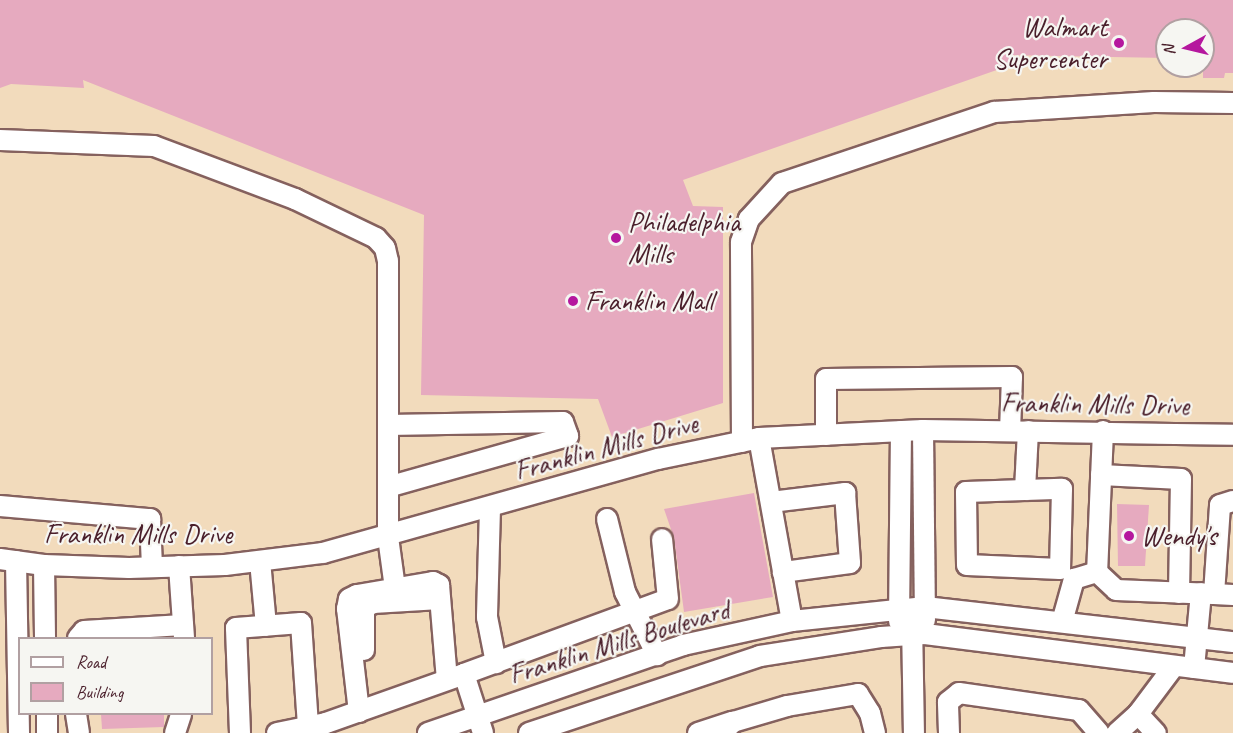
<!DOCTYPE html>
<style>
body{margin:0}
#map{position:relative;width:1233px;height:733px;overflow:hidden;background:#f2dbbc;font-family:Caveat,sans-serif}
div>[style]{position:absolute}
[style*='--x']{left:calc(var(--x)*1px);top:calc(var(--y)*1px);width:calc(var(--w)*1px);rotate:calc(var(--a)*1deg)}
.building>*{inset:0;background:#e6aabf}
.roads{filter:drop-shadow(2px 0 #85615e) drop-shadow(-2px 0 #85615e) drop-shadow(0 2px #85615e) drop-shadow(0 -2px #85615e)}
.minor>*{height:20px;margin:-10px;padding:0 10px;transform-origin:10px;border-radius:10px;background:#fff}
.dots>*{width:16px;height:16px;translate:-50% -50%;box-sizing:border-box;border:3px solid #f6f6f2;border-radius:50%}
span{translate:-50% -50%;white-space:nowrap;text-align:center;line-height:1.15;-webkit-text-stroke:4.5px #f6f6f2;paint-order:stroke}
.poi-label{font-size:28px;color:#4a1f2b}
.right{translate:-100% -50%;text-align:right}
.left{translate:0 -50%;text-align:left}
.street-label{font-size:28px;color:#4a1f2b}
.legend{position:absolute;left:18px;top:637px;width:195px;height:78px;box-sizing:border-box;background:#f6f6f2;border:2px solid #b1a0a2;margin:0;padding:8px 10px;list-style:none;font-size:18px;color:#4a1f2b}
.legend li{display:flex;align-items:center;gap:12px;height:30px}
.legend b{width:30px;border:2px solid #b1a0a2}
.north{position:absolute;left:1155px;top:18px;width:60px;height:60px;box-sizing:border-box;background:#f6f6f2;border:2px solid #b1a0a2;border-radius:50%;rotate:262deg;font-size:16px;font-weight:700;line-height:24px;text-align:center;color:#4a1f2b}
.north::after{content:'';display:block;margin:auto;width:21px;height:27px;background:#b5179e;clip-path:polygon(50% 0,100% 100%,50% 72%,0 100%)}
</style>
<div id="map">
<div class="building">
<div style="clip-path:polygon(0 0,1233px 0,1233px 73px,1225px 73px,1224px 78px,1203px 78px,1203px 30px,1167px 30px,1167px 58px,1009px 55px,1011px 65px,683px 180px,693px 206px,723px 207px,723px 403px,612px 437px,598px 399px,421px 395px,424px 215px,83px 80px,84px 88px,11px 84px,0 88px)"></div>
<div style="clip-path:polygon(754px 493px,773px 597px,684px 612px,674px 538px,664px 509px)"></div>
<div style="clip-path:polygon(1117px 504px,1149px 505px,1145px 566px,1118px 566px)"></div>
<div style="clip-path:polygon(101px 714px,164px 714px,164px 727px,102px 729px)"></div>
</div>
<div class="roads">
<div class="minor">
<div style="--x:0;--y:140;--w:154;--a:2.2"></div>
<div style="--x:154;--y:146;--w:151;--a:20.6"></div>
<div style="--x:295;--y:199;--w:90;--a:25.7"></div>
<div style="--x:376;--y:238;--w:13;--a:48"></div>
<div style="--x:385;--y:248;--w:13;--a:77"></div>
<div style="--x:388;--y:261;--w:276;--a:90"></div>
<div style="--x:388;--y:537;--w:51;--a:82.2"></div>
<div style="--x:388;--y:425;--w:175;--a:-1"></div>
<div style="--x:563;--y:422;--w:15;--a:70"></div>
<div style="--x:568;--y:436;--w:187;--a:164.2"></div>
<div style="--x:923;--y:430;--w:190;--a:89.4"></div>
<div style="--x:1103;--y:431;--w:141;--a:92.4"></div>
<div style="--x:1097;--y:572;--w:26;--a:43"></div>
<div style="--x:1116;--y:590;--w:98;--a:2.3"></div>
<div style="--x:1214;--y:594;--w:89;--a:-86.1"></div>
<div style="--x:1220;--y:505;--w:14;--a:-17"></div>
<div style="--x:826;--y:435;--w:56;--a:-90"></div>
<div style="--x:826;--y:379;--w:186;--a:-0.6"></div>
<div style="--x:1012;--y:377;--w:54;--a:92.1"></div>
<div style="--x:759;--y:438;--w:186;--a:79.8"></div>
<div style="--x:742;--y:442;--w:200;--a:-90.3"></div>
<div style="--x:741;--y:242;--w:24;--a:-71"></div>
<div style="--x:749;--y:219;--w:49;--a:-47.5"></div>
<div style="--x:782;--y:183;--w:224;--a:-18.5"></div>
<div style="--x:994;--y:112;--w:160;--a:-3.6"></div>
<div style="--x:1154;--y:102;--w:79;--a:0.7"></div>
<div style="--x:1101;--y:475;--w:80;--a:2.9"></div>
<div style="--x:1181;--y:479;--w:114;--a:91"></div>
<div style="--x:1025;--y:490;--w:37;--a:-2"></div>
<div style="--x:1062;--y:489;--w:80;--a:91.4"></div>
<div style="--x:1060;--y:569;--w:93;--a:-177.5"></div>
<div style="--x:967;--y:565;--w:73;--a:-90.8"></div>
<div style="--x:966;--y:492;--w:59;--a:-1.9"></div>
<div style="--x:1025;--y:490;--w:59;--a:-87.1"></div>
<div style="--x:771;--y:502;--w:75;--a:-6.9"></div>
<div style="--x:845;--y:493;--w:70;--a:85.9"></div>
<div style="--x:850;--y:563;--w:68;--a:172.3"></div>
<div style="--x:0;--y:506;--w:151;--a:5"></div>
<div style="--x:150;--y:519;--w:48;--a:87.6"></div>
<div style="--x:490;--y:508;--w:109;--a:91.6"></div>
<div style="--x:487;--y:617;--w:47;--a:78.9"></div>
<div style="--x:607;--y:519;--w:75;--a:76.1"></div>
<div style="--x:625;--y:592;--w:71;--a:63.1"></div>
<div style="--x:0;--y:559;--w:44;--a:7.8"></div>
<div style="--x:44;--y:565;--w:85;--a:2"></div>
<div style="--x:129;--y:568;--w:96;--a:-1.8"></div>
<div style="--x:225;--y:565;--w:99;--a:-7"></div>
<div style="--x:323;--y:553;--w:348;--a:-15.7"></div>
<div style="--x:658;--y:459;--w:103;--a:-11.7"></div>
<div style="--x:759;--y:438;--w:164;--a:-2.8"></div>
<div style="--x:923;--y:430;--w:310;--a:0.9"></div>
<div style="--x:16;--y:561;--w:172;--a:89"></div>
<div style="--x:260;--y:561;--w:65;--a:84.7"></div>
<div style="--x:44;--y:565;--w:73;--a:89.2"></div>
<div style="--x:179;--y:566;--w:72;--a:86"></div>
<div style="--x:1214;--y:594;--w:19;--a:3"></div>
<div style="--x:899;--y:621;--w:190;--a:-89.4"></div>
<div style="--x:912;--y:622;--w:111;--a:89"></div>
<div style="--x:1062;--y:622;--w:45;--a:-74.4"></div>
<div style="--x:1074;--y:579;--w:24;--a:-17"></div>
<div style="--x:78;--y:638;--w:9;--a:-49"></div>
<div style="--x:84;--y:631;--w:99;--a:-3.5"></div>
<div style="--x:364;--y:650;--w:42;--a:-90"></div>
<div style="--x:364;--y:608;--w:10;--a:-29"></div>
<div style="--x:373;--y:603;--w:67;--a:-3.4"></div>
<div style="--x:1194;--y:668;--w:75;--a:-84.7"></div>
<div style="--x:464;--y:674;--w:217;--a:-20.2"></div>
<div style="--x:668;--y:599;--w:60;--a:-95.7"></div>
<div style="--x:359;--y:712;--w:104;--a:-96.6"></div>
<div style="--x:347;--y:609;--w:10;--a:-79"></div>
<div style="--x:349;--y:599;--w:9;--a:-27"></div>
<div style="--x:357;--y:595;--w:77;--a:-9.7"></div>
<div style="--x:433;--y:582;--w:7;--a:27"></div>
<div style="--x:439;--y:585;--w:95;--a:85.2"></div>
<div style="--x:47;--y:714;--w:19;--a:90"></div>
<div style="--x:76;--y:714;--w:19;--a:81"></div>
<div style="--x:1138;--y:714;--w:60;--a:-53.1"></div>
<div style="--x:175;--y:733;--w:20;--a:-72"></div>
<div style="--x:240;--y:733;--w:105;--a:-92.2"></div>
<div style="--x:236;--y:628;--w:65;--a:-4.4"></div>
<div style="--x:301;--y:623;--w:104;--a:86.1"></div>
<div style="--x:277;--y:733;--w:50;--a:-11.5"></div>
<div style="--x:326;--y:723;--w:146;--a:-19.5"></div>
<div style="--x:464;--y:674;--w:62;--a:72.1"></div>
<div style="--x:428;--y:733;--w:270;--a:-19"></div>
<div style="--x:683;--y:645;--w:112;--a:-12.4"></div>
<div style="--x:792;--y:621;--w:134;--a:-6"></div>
<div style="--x:925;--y:607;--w:310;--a:6.5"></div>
<div style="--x:529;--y:733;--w:243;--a:-18.4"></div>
<div style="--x:760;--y:656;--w:122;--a:-8.9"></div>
<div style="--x:881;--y:637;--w:44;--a:-3.9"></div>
<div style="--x:925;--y:634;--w:310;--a:7.2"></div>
<div style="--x:698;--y:733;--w:36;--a:-18"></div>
<div style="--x:722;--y:733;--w:16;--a:-45"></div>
<div style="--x:733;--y:722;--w:56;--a:-16.5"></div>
<div style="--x:787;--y:706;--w:72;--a:-9.6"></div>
<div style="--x:858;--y:694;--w:22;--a:58"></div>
<div style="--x:870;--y:713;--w:21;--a:76"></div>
<div style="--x:949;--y:733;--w:31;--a:-92"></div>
<div style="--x:948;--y:702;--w:14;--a:-39"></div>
<div style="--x:959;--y:693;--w:121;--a:8.1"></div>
<div style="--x:1079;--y:710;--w:30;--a:49"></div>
<div style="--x:1117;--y:733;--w:28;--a:-42"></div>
<div style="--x:1138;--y:714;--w:26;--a:47"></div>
</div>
</div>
<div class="dots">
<div style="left:1119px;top:43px;background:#b5179e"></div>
<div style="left:616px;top:238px;background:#b5179e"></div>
<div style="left:573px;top:301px;background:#b5179e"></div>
<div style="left:1129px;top:536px;background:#b5179e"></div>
</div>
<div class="poi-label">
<span class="right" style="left:1107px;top:43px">Walmart<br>Supercenter</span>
<span class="left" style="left:628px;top:238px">Philadelphia<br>Mills</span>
<span class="left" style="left:585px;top:301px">Franklin Mall</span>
<span class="left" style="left:1141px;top:536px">Wendy's</span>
</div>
<div class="street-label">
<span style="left:1095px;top:404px;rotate:1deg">Franklin Mills Drive</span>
<span style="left:606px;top:447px;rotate:-15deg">Franklin Mills Drive</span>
<span style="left:138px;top:534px">Franklin Mills Drive</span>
<span style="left:619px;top:642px;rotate:-17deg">Franklin Mills Boulevard</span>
</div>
<ul class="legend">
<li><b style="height:8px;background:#fff"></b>Road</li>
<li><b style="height:16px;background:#e6aabf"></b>Building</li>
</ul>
<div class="north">N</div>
</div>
